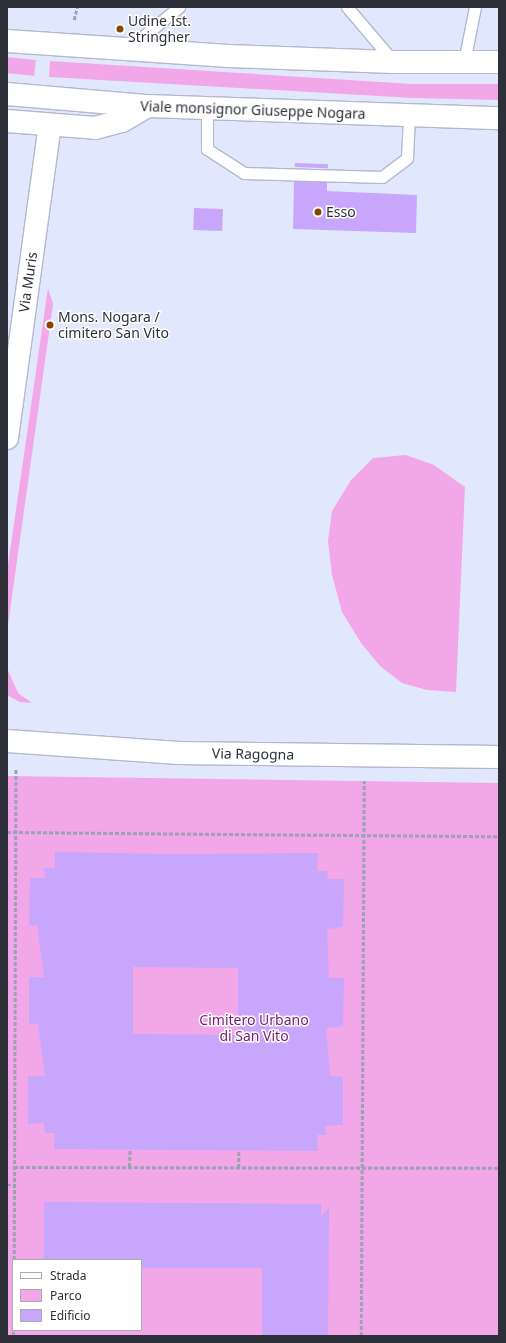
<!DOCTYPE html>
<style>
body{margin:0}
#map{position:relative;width:506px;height:1343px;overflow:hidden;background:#e1e8fd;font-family:"Noto Sans",sans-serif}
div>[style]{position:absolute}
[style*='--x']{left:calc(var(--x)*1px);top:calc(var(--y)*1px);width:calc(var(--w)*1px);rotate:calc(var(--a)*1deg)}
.green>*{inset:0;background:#f2a7e8;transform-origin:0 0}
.building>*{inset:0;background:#c7a6fc;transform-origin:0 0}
.path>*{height:2.5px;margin-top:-1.25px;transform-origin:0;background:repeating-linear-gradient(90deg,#9ca2b2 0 4px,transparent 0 6px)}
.roads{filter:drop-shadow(1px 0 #b2b9cd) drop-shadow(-1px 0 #b2b9cd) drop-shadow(0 1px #b2b9cd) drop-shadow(0 -1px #b2b9cd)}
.lane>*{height:11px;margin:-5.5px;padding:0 5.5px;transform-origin:5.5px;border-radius:5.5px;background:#fff}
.street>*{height:22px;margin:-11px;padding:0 11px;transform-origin:11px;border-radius:11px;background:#fff}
.secondary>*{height:22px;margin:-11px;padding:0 11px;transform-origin:11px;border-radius:11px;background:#fff}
.dots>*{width:11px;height:11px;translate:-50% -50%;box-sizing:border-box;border:2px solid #fff;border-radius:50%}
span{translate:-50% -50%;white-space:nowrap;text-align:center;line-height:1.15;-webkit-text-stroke:3px #fff;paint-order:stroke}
.poi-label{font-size:14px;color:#2d3038}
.left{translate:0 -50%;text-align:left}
.street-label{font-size:14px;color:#2d3038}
.park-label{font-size:14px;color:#731b6d}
.frame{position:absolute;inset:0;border:8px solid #2d3038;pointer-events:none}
.legend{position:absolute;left:12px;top:1259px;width:130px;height:72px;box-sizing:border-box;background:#fff;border:1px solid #abacaf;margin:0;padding:5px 7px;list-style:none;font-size:12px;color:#2d3038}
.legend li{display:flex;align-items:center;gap:8px;height:20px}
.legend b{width:20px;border:1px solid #abacaf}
</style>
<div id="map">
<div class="green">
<div style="left:7px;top:57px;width:29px;height:16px;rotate:6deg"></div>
<div style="clip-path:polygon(50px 61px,412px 84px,499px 84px,499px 100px,413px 98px,49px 77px)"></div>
<div style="clip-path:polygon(48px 288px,53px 304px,7px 632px,7px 572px)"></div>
<div style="clip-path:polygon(406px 455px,434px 465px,465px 487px,456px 692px,427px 690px,402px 683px,380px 666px,361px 643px,342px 612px,332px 575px,328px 541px,332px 511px,351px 480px,373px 458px)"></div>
<div style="clip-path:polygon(7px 668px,18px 693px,32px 703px,20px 702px,7px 695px)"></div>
<div style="clip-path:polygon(evenodd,7px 776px,499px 783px,499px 1336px,7px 1336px,7px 776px,13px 1260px,141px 1260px,141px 1330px,13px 1330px,13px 1260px)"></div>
</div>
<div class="building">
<div style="left:295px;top:163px;width:33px;height:4px;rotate:2deg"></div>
<div style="clip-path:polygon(294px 181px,327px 182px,327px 191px,417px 195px,416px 233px,293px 229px)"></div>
<div style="left:194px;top:208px;width:29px;height:22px;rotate:2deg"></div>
<div style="clip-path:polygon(evenodd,55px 852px,165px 854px,318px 853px,317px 871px,328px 871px,327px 879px,344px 879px,343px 927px,327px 929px,329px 978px,344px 978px,343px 1026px,326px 1028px,330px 1076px,343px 1077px,343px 1125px,325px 1126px,326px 1135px,317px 1135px,318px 1151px,54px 1149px,55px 1133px,45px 1133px,44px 1123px,28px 1124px,28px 1076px,45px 1076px,38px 1024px,29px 1024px,29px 977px,44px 977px,37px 925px,29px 925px,30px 878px,45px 878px,44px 868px,55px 868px,55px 852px,133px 967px,238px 968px,238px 1035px,133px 1034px,133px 967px)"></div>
<div style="clip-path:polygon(44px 1202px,321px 1204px,321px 1216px,329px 1208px,328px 1336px,262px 1336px,262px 1268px,141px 1268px,141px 1260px,44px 1260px)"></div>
</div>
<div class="path">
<div style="--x:74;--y:20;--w:13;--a:-77"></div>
<div style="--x:7;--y:832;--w:492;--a:0.5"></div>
<div style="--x:239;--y:1152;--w:15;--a:90"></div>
<div style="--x:14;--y:1167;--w:485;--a:0.1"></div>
<div style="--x:129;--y:1167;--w:17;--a:-87"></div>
<div style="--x:7;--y:1185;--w:7;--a:0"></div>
<div style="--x:14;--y:1260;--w:491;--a:-89.8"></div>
<div style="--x:13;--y:1336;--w:6;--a:-90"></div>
<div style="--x:361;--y:1336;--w:555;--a:-89.69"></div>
</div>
<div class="roads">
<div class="lane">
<div style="--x:347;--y:7;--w:71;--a:49.6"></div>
<div style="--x:129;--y:48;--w:65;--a:-39.4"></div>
<div style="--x:464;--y:62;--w:56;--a:-78.7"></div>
<div style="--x:207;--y:107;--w:42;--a:90"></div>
<div style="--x:207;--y:149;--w:44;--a:33"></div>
<div style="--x:244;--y:173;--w:138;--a:1.7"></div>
<div style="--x:382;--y:177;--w:31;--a:-37"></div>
<div style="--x:407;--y:158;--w:41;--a:-87.2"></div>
</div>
<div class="street">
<div style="--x:7;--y:121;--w:88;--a:4.5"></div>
<div style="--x:95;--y:128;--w:28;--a:-15"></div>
<div style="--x:122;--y:121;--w:30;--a:-30"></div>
<div style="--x:7;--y:438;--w:315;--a:-82.2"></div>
<div style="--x:7;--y:741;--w:172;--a:4"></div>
<div style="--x:179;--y:753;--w:320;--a:0.7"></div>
</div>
<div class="secondary">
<div style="--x:7;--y:41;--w:222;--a:3.9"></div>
<div style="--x:228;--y:56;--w:165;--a:2.1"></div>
<div style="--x:393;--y:62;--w:106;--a:0"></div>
<div style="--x:7;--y:94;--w:142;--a:4.9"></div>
<div style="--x:148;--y:106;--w:351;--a:2"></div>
</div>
</div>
<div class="dots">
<div style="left:120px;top:29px;background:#844900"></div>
<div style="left:318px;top:212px;background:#844900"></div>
<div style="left:50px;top:325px;background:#844900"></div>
</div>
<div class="poi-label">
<span class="left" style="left:128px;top:29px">Udine Ist.<br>Stringher</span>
<span class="left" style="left:326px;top:212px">Esso</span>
<span class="left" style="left:58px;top:325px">Mons. Nogara /<br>cimitero San Vito</span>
</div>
<div class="street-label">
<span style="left:253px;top:110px;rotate:2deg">Viale monsignor Giuseppe Nogara</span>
<span style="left:28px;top:282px;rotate:-82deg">Via Muris</span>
<span style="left:253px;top:754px;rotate:1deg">Via Ragogna</span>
</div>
<div class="park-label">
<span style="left:254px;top:1028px">Cimitero Urbano<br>di San Vito</span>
</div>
<div class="frame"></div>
<ul class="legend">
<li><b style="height:5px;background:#fff"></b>Strada</li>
<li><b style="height:11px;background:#f2a7e8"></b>Parco</li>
<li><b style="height:11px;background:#c7a6fc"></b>Edificio</li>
</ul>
</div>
